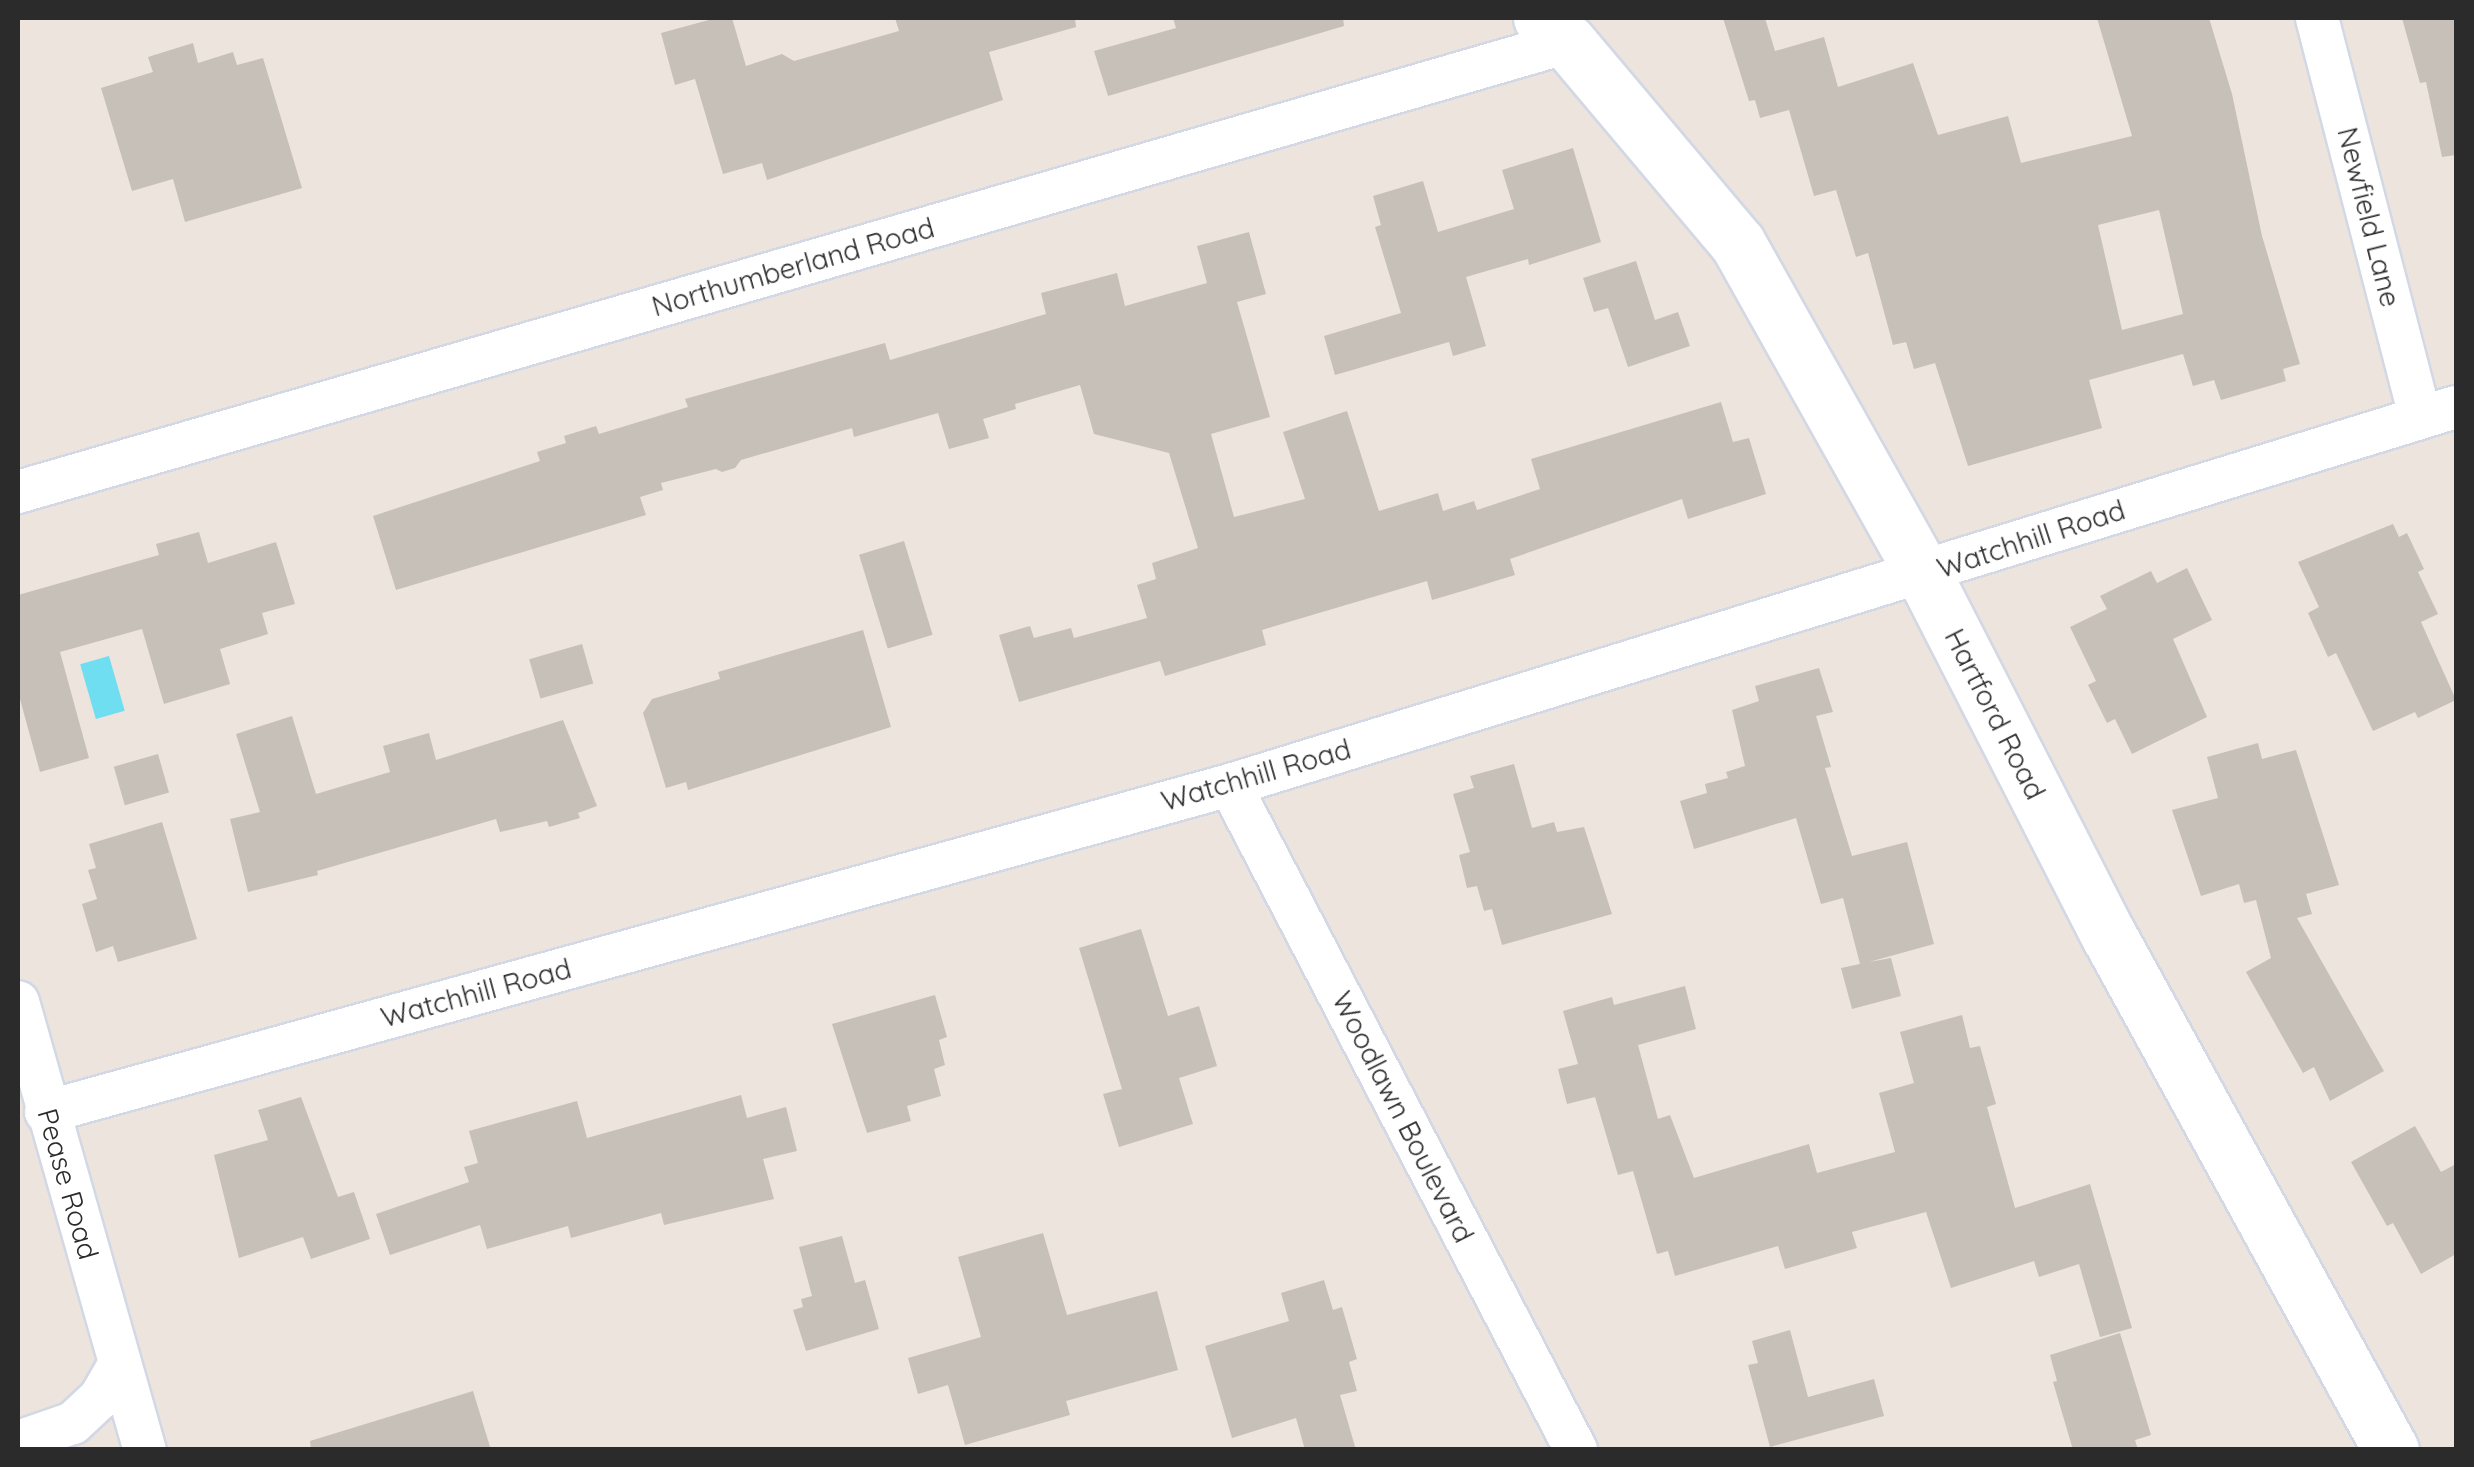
<!DOCTYPE html>
<style>
body{margin:0}
#map{position:relative;width:2474px;height:1467px;overflow:hidden;background:#ede4dd;font-family:Quicksand,sans-serif}
div>[style]{position:absolute}
[style*='--x']{left:calc(var(--x)*1px);top:calc(var(--y)*1px);width:calc(var(--w)*1px);rotate:calc(var(--a)*1deg)}
.water>*{inset:0;background:#6fdef1;transform-origin:0 0}
.building>*{inset:0;background:#c6c0b9;transform-origin:0 0}
.roads{filter:drop-shadow(2px 0 #d2d8e4) drop-shadow(-2px 0 #d2d8e4) drop-shadow(0 2px #d2d8e4) drop-shadow(0 -2px #d2d8e4)}
.street>*{height:42px;margin:-21px;padding:0 21px;transform-origin:21px;border-radius:21px;background:#fff}
.secondary>*{height:55px;margin:-27.5px;padding:0 27.5px;transform-origin:27.5px;border-radius:27.5px;background:#fff}
span{translate:-50% -50%;white-space:nowrap;text-align:center;line-height:1.15;-webkit-text-stroke:10px #fff;paint-order:stroke}
.street-label{font-size:28px;color:#2b2b2b}
.frame{position:absolute;inset:0;border:20px solid #2b2b2b;pointer-events:none}
</style>
<div id="map">
<div class="water">
<div style="left:109px;top:656px;width:57px;height:30px;rotate:74deg"></div>
</div>
<div class="building">
<div style="clip-path:polygon(716px 18px,732px 18px,746px 66px,782px 54px,794px 61px,899px 31px,895px 18px,1075px 18px,1076px 27px,989px 52px,1003px 100px,767px 180px,762px 163px,723px 174px,695px 79px,675px 85px,661px 33px)"></div>
<div style="clip-path:polygon(1173px 18px,1343px 18px,1344px 26px,1108px 96px,1094px 51px,1176px 28px)"></div>
<div style="clip-path:polygon(evenodd,1723px 18px,1765px 18px,1775px 51px,1824px 37px,1838px 87px,1913px 63px,1938px 135px,2008px 116px,2021px 163px,2132px 136px,2097px 18px,2209px 18px,2232px 94px,2262px 236px,2300px 364px,2283px 369px,2286px 381px,2221px 400px,2214px 380px,2193px 386px,2183px 354px,2089px 380px,2102px 428px,1968px 466px,1935px 363px,1914px 369px,1906px 342px,1893px 345px,1868px 253px,1856px 257px,1836px 190px,1814px 196px,1789px 110px,1760px 118px,1755px 100px,1749px 101px,1723px 18px,2159px 210px,2183px 314px,2122px 330px,2098px 225px,2159px 210px)"></div>
<div style="clip-path:polygon(2402px 18px,2456px 18px,2456px 155px,2442px 157px,2426px 82px,2420px 83px)"></div>
<div style="clip-path:polygon(193px 43px,198px 63px,233px 52px,237px 65px,263px 58px,302px 188px,185px 222px,173px 179px,132px 191px,101px 88px,153px 72px,148px 57px)"></div>
<div style="clip-path:polygon(1573px 148px,1601px 242px,1529px 265px,1528px 259px,1466px 277px,1486px 346px,1453px 356px,1449px 342px,1335px 375px,1324px 336px,1401px 313px,1375px 227px,1381px 225px,1373px 196px,1423px 181px,1438px 232px,1514px 209px,1502px 170px)"></div>
<div style="clip-path:polygon(1249px 232px,1266px 294px,1237px 302px,1270px 417px,1211px 434px,1234px 517px,1305px 499px,1283px 432px,1347px 411px,1379px 511px,1438px 493px,1443px 511px,1474px 501px,1477px 510px,1540px 489px,1531px 459px,1721px 402px,1733px 442px,1749px 438px,1766px 494px,1688px 519px,1682px 499px,1510px 559px,1515px 575px,1466px 590px,1432px 600px,1427px 581px,1262px 630px,1266px 645px,1165px 676px,1160px 661px,1019px 702px,999px 635px,1030px 626px,1034px 638px,1071px 628px,1074px 638px,1147px 618px,1137px 585px,1156px 579px,1152px 563px,1198px 548px,1169px 453px,1094px 434px,1080px 385px,1015px 404px,1016px 409px,983px 419px,989px 438px,949px 449px,938px 413px,854px 437px,852px 428px,741px 460px,735px 468px,722px 472px,716px 469px,661px 483px,663px 490px,640px 497px,646px 515px,396px 590px,373px 516px,540px 461px,537px 452px,566px 443px,564px 436px,596px 426px,599px 434px,688px 407px,685px 399px,717px 390px,885px 343px,890px 360px,1046px 314px,1041px 293px,1117px 273px,1125px 306px,1207px 283px,1197px 246px)"></div>
<div style="clip-path:polygon(1636px 261px,1655px 320px,1678px 312px,1690px 346px,1628px 367px,1608px 308px,1594px 312px,1583px 278px)"></div>
<div style="clip-path:polygon(2393px 524px,2399px 537px,2407px 533px,2424px 569px,2418px 572px,2438px 614px,2421px 622px,2456px 700px,2418px 718px,2415px 712px,2373px 731px,2336px 653px,2328px 657px,2308px 613px,2319px 607px,2298px 562px)"></div>
<div style="clip-path:polygon(199px 532px,208px 563px,276px 542px,295px 604px,262px 613px,268px 634px,220px 649px,230px 684px,164px 704px,142px 629px,60px 652px,89px 758px,40px 772px,18px 692px,18px 595px,159px 555px,156px 544px)"></div>
<div style="left:904px;top:541px;width:98px;height:47px;rotate:73deg"></div>
<div style="clip-path:polygon(2187px 568px,2212px 620px,2173px 639px,2207px 717px,2132px 754px,2115px 719px,2107px 723px,2088px 685px,2096px 681px,2070px 627px,2107px 609px,2100px 596px,2151px 571px,2157px 583px)"></div>
<div style="clip-path:polygon(863px 630px,891px 727px,688px 790px,686px 782px,666px 788px,643px 713px,652px 699px,720px 679px,718px 672px)"></div>
<div style="left:582px;top:644px;width:41px;height:55px;rotate:74deg"></div>
<div style="clip-path:polygon(1819px 668px,1833px 712px,1816px 716px,1831px 767px,1825px 768px,1852px 856px,1907px 842px,1934px 944px,1869px 962px,1891px 958px,1901px 996px,1852px 1009px,1841px 968px,1860px 964px,1843px 898px,1821px 904px,1796px 818px,1694px 849px,1680px 801px,1707px 793px,1705px 784px,1728px 778px,1726px 772px,1745px 766px,1732px 710px,1759px 701px,1755px 686px)"></div>
<div style="clip-path:polygon(292px 716px,316px 794px,390px 772px,383px 746px,429px 733px,436px 760px,563px 720px,597px 806px,578px 813px,580px 818px,549px 827px,547px 821px,500px 832px,496px 819px,317px 871px,318px 875px,248px 892px,230px 819px,260px 812px,236px 734px)"></div>
<div style="clip-path:polygon(2258px 743px,2262px 759px,2296px 750px,2339px 885px,2306px 894px,2312px 914px,2297px 918px,2384px 1071px,2330px 1101px,2314px 1067px,2303px 1073px,2246px 972px,2271px 958px,2256px 900px,2244px 903px,2239px 884px,2201px 896px,2172px 810px,2218px 798px,2207px 757px)"></div>
<div style="left:158px;top:754px;width:40px;height:46px;rotate:74deg"></div>
<div style="clip-path:polygon(1514px 764px,1532px 828px,1554px 822px,1557px 832px,1584px 827px,1612px 914px,1502px 945px,1492px 909px,1484px 911px,1477px 886px,1467px 888px,1459px 855px,1470px 852px,1453px 794px,1474px 788px,1470px 776px)"></div>
<div style="clip-path:polygon(162px 822px,197px 939px,118px 962px,113px 946px,96px 952px,82px 904px,97px 899px,88px 870px,96px 868px,89px 844px)"></div>
<div style="clip-path:polygon(1141px 929px,1168px 1016px,1199px 1006px,1217px 1066px,1179px 1078px,1193px 1124px,1119px 1147px,1103px 1094px,1122px 1089px,1079px 948px)"></div>
<div style="clip-path:polygon(1685px 986px,1696px 1029px,1638px 1045px,1658px 1119px,1670px 1115px,1694px 1178px,1809px 1144px,1817px 1173px,1895px 1152px,1879px 1093px,1914px 1083px,1900px 1032px,1962px 1015px,1970px 1048px,1980px 1046px,1996px 1104px,1987px 1107px,2015px 1208px,2090px 1184px,2132px 1328px,2100px 1337px,2079px 1264px,2039px 1277px,2034px 1261px,1951px 1288px,1926px 1212px,1852px 1232px,1857px 1248px,1785px 1269px,1778px 1246px,1675px 1276px,1668px 1251px,1657px 1254px,1633px 1171px,1618px 1175px,1595px 1097px,1567px 1104px,1558px 1069px,1578px 1064px,1563px 1011px,1612px 997px,1614px 1005px)"></div>
<div style="clip-path:polygon(935px 995px,947px 1037px,939px 1040px,945px 1065px,934px 1069px,941px 1096px,907px 1106px,911px 1121px,867px 1133px,832px 1024px)"></div>
<div style="clip-path:polygon(741px 1095px,747px 1118px,786px 1107px,797px 1151px,763px 1159px,774px 1199px,664px 1225px,661px 1213px,571px 1238px,568px 1226px,487px 1249px,480px 1225px,390px 1255px,376px 1214px,469px 1182px,464px 1167px,478px 1163px,469px 1131px,577px 1101px,587px 1138px)"></div>
<div style="clip-path:polygon(301px 1097px,338px 1197px,354px 1192px,370px 1239px,311px 1259px,303px 1237px,239px 1258px,214px 1155px,268px 1140px,258px 1110px)"></div>
<div style="clip-path:polygon(2415px 1126px,2441px 1172px,2456px 1164px,2456px 1254px,2421px 1274px,2393px 1223px,2387px 1226px,2351px 1162px)"></div>
<div style="clip-path:polygon(1043px 1233px,1067px 1315px,1157px 1291px,1178px 1370px,1066px 1401px,1070px 1415px,965px 1445px,948px 1385px,918px 1394px,908px 1358px,981px 1337px,958px 1257px)"></div>
<div style="clip-path:polygon(842px 1236px,855px 1283px,865px 1280px,879px 1329px,806px 1351px,793px 1310px,803px 1307px,801px 1299px,812px 1296px,799px 1247px)"></div>
<div style="clip-path:polygon(1324px 1280px,1333px 1310px,1342px 1307px,1357px 1359px,1349px 1362px,1357px 1391px,1340px 1395px,1356px 1450px,1305px 1450px,1296px 1418px,1232px 1438px,1205px 1346px,1289px 1321px,1281px 1293px)"></div>
<div style="clip-path:polygon(1790px 1330px,1808px 1397px,1874px 1379px,1884px 1416px,1770px 1447px,1748px 1365px,1758px 1363px,1752px 1341px)"></div>
<div style="clip-path:polygon(2120px 1333px,2151px 1435px,2135px 1440px,2138px 1450px,2073px 1450px,2053px 1382px,2057px 1381px,2050px 1355px)"></div>
<div style="clip-path:polygon(473px 1391px,491px 1450px,311px 1450px,310px 1441px)"></div>
</div>
<div class="roads">
<div class="street">
<div style="--x:2317;--y:18;--w:411;--a:75.5"></div>
<div style="--x:18;--y:492;--w:1614;--a:-16.19"></div>
<div style="--x:1230;--y:785;--w:750;--a:62.51"></div>
<div style="--x:18;--y:1002;--w:466;--a:74.2"></div>
<div style="--x:46;--y:1112;--w:1228;--a:-15.44"></div>
<div style="--x:1230;--y:785;--w:1283;--a:-17.14"></div>
<div style="--x:18;--y:1442;--w:58;--a:-19.1"></div>
<div style="--x:73;--y:1423;--w:37;--a:-43"></div>
<div style="--x:100;--y:1398;--w:39;--a:-60"></div>
</div>
<div class="secondary">
<div style="--x:1541;--y:18;--w:36;--a:42"></div>
<div style="--x:1568;--y:42;--w:264;--a:49.9"></div>
<div style="--x:1738;--y:244;--w:377;--a:60.7"></div>
<div style="--x:1923;--y:573;--w:408;--a:62.9"></div>
<div style="--x:2109;--y:936;--w:586;--a:61.25"></div>
</div>
</div>
<div class="street-label">
<span style="left:2369px;top:217px;rotate:76deg">Newfield Lane</span>
<span style="left:793px;top:267px;rotate:-16deg">Northumberland Road</span>
<span style="left:2031px;top:539px;rotate:-18deg">Watchhill Road</span>
<span style="left:1995px;top:714px;rotate:63deg">Hartford Road</span>
<span style="left:1256px;top:775px;rotate:-16deg">Watchhill Road</span>
<span style="left:476px;top:993px;rotate:-15deg">Watchhill Road</span>
<span style="left:1403px;top:1117px;rotate:63deg">Woodlawn Boulevard</span>
<span style="left:68px;top:1184px;rotate:74deg">Pease Road</span>
</div>
<div class="frame"></div>
</div>
